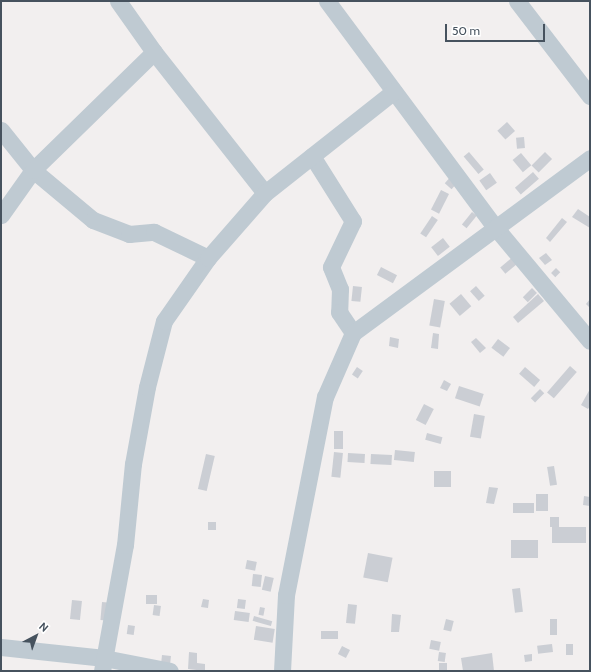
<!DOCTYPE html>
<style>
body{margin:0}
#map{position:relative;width:591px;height:672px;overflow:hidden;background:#f2efef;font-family:Cabin,sans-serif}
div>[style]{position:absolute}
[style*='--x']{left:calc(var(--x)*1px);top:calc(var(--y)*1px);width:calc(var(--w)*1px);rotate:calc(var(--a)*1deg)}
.building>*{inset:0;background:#cbced4;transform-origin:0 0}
.minor>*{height:17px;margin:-8.5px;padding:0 8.5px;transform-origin:8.5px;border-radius:8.5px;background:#bfcad2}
span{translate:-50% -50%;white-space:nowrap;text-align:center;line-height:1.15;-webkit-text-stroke:3px #fff;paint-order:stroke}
.frame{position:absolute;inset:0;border:2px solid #46525e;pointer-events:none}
.north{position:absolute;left:16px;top:616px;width:40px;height:40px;-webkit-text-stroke:3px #fff;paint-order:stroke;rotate:41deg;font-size:11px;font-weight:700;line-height:16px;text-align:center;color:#46525e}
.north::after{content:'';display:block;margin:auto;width:14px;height:18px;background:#46525e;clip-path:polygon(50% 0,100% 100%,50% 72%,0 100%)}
.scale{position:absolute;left:445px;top:24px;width:100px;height:18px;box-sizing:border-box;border:2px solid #46525e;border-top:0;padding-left:5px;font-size:12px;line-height:14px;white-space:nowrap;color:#46525e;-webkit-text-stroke:3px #fff;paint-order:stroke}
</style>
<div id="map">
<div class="building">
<div style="left:507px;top:122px;width:12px;height:13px;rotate:48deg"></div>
<div style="left:524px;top:137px;width:11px;height:8px;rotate:85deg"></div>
<div style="left:469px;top:152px;width:23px;height:7px;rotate:50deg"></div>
<div style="left:545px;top:152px;width:10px;height:19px;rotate:45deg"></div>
<div style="left:521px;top:153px;width:16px;height:11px;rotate:50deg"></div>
<div style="left:533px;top:172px;width:9px;height:24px;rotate:49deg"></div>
<div style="left:490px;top:173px;width:12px;height:13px;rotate:55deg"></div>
<div style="left:452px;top:175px;width:9px;height:11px;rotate:41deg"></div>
<div style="left:441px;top:190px;width:9px;height:22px;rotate:27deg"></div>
<div style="clip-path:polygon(578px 209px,590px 217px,590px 228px,572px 217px)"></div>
<div style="left:472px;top:212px;width:6px;height:16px;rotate:39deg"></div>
<div style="left:432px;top:216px;width:7px;height:21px;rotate:34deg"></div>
<div style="clip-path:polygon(562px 218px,567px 222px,550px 242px,546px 238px)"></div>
<div style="left:443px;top:238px;width:11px;height:15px;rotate:52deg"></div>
<div style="clip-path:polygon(546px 253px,552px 260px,545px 265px,539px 258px)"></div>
<div style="left:514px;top:256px;width:8px;height:18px;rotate:50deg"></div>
<div style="left:381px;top:267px;width:18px;height:9px;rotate:27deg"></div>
<div style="left:556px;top:268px;width:6px;height:7px;rotate:45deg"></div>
<div style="left:353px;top:286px;width:9px;height:15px;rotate:6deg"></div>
<div style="left:476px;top:286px;width:13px;height:8px;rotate:48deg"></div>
<div style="left:532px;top:288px;width:7px;height:13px;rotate:45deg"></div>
<div style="left:461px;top:294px;width:16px;height:15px;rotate:50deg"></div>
<div style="clip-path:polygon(538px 294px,544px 301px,518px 323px,513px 317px)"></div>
<div style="left:434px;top:299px;width:11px;height:27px;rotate:10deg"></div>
<div style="clip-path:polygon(590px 299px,590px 308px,586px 304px)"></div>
<div style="clip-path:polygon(433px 333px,439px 334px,438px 349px,431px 348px)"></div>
<div style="clip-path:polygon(390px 337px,399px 339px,398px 348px,389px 346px)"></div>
<div style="clip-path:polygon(476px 338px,486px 348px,480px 353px,471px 342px)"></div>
<div style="left:498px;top:339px;width:15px;height:11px;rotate:37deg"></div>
<div style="left:570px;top:366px;width:9px;height:35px;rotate:41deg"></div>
<div style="left:357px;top:367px;width:7px;height:9px;rotate:34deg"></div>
<div style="left:525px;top:367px;width:20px;height:9px;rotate:41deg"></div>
<div style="clip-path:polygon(444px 380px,451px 384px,447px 391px,440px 388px)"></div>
<div style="left:459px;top:386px;width:26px;height:13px;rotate:18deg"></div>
<div style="left:540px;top:389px;width:6px;height:13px;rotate:45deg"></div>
<div style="clip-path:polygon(590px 389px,590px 406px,588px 409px,581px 405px)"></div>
<div style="left:424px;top:404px;width:11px;height:18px;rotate:27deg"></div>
<div style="left:474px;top:414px;width:11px;height:23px;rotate:10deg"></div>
<div style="left:334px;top:431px;width:9px;height:18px"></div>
<div style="left:427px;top:433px;width:16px;height:7px;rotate:15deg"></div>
<div style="left:395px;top:450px;width:20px;height:10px;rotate:6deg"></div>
<div style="left:334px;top:452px;width:9px;height:25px;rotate:6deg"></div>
<div style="left:348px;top:453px;width:17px;height:9px;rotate:3deg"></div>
<div style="left:206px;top:454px;width:9px;height:36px;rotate:13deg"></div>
<div style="left:371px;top:454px;width:21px;height:10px;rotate:3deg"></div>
<div style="left:554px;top:466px;width:19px;height:7px;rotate:81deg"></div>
<div style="left:434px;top:471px;width:17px;height:16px"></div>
<div style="clip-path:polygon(489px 487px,498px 488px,494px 504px,486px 503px)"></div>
<div style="left:536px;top:494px;width:12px;height:17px"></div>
<div style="clip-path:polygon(584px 496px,590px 497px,590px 506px,583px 505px)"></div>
<div style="left:534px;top:503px;width:10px;height:21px;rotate:90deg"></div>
<div style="left:550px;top:517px;width:9px;height:10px"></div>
<div style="left:208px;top:522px;width:8px;height:8px"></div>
<div style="left:586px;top:527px;width:16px;height:34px;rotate:90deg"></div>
<div style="left:538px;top:540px;width:18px;height:27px;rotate:90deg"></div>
<div style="left:368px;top:553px;width:25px;height:25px;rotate:11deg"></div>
<div style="left:247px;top:560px;width:10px;height:9px;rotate:11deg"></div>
<div style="left:253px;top:574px;width:9px;height:12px;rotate:6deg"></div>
<div style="left:265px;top:576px;width:9px;height:14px;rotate:13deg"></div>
<div style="left:520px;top:588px;width:24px;height:8px;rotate:83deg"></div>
<div style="left:146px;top:595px;width:11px;height:9px"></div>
<div style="clip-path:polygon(203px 599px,209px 600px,208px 608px,201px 607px)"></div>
<div style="left:238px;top:599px;width:8px;height:9px;rotate:7deg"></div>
<div style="left:72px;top:600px;width:10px;height:19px;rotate:6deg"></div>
<div style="left:102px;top:602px;width:11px;height:18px;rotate:5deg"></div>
<div style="left:348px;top:604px;width:9px;height:19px;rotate:6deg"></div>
<div style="left:154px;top:605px;width:7px;height:10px;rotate:8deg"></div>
<div style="left:260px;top:607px;width:5px;height:8px;rotate:11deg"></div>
<div style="left:235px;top:611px;width:15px;height:9px;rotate:8deg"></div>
<div style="clip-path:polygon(392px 614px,401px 615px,399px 632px,391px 632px)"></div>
<div style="left:254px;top:616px;width:19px;height:5px;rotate:16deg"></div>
<div style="left:446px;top:619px;width:8px;height:11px;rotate:14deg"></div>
<div style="left:550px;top:619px;width:7px;height:16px"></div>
<div style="left:128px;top:625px;width:7px;height:9px;rotate:8deg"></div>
<div style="left:256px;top:626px;width:19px;height:14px;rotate:9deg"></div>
<div style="left:321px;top:631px;width:17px;height:8px"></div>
<div style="left:431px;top:640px;width:10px;height:9px;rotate:11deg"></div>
<div style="left:552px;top:644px;width:8px;height:15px;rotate:83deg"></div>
<div style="left:566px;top:644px;width:7px;height:11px"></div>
<div style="left:342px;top:646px;width:9px;height:9px;rotate:27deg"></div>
<div style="clip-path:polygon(189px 652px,197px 653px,197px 663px,205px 664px,205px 671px,188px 669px)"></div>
<div style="left:439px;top:652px;width:7px;height:9px;rotate:8deg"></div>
<div style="clip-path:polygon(492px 653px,494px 671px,463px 671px,461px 658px)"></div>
<div style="clip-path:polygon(532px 654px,532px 661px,525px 662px,524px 655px)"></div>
<div style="left:162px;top:655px;width:9px;height:11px;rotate:6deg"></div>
<div style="left:439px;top:663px;width:8px;height:8px"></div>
</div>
<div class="minor">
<div style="--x:118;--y:1;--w:62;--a:54.8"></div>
<div style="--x:154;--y:52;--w:179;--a:51.8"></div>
<div style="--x:327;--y:1;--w:282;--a:53.4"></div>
<div style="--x:495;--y:227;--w:148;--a:50.2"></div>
<div style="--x:517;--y:1;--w:120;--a:52.5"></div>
<div style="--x:1;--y:130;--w:51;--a:51.3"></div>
<div style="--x:33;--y:170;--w:78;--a:39.8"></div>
<div style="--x:93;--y:220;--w:39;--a:21"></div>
<div style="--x:129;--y:234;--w:25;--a:-5"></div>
<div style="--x:154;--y:232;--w:60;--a:25.7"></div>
<div style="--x:312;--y:156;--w:77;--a:57.8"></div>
<div style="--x:353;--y:221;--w:51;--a:115.6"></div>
<div style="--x:331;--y:267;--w:24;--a:68"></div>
<div style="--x:340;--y:289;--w:23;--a:92"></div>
<div style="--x:339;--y:312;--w:25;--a:56"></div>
<div style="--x:1;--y:215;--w:55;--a:-54.6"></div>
<div style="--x:33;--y:170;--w:169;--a:-44.3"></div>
<div style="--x:1;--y:647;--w:104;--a:6.1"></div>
<div style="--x:104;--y:658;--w:67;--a:11.1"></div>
<div style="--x:102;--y:671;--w:128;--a:-79.7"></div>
<div style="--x:125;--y:545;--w:81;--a:-84.4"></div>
<div style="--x:133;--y:464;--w:78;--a:-79.7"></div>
<div style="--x:147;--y:387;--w:68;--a:-75.6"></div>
<div style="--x:164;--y:321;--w:77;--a:-55.1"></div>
<div style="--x:208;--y:258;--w:86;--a:-48.8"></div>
<div style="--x:265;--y:193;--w:164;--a:-38.3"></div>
<div style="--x:282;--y:671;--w:76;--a:-87"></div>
<div style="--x:286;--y:595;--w:202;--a:-78.9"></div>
<div style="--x:325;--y:397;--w:70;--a:-66.4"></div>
<div style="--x:353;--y:333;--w:295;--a:-36.4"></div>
</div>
<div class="frame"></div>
<div class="north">N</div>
<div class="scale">50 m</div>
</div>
